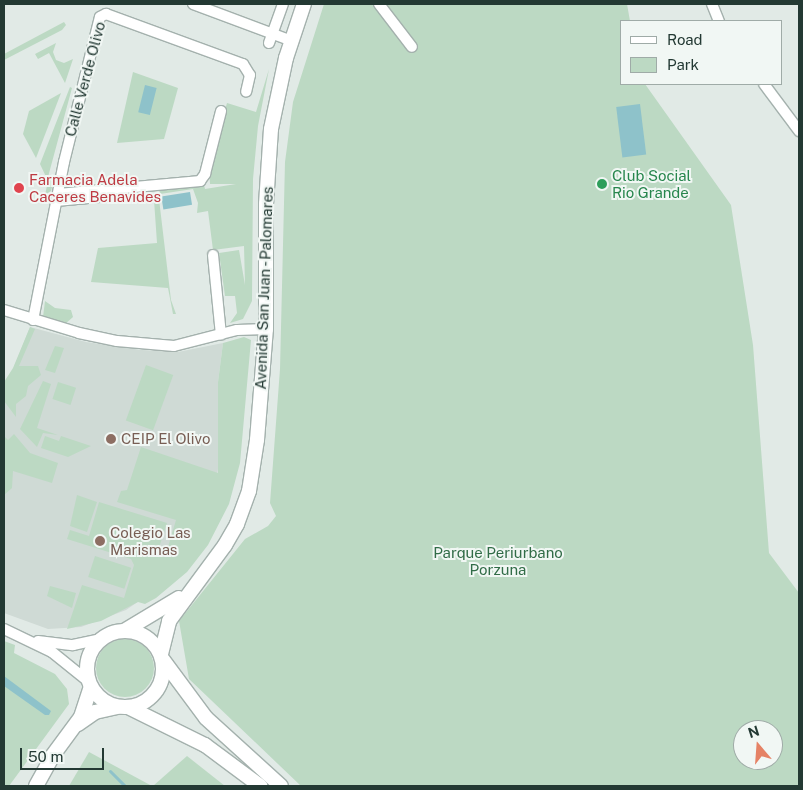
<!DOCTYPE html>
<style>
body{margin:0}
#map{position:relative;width:803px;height:790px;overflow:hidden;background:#e1eae6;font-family:"Public Sans",sans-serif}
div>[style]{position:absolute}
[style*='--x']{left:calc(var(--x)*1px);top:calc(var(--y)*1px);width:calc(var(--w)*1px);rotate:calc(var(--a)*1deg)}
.built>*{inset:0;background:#cfdad5}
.green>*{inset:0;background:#bcd9c3;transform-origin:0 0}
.round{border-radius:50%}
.water>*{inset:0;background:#8ec2ca;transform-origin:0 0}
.stream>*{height:3px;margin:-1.5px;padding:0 1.5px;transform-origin:1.5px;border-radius:1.5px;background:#8ec2ca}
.roads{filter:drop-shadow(1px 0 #a4b1ad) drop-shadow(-1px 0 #a4b1ad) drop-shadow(0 1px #a4b1ad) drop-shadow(0 -1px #a4b1ad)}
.street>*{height:10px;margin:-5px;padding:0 5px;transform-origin:5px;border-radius:5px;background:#fff}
.secondary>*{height:14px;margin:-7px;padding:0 7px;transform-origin:7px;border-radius:7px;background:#fff}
.secondary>.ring{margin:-7px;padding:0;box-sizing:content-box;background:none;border:14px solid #fff;border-radius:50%}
.dots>*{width:14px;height:14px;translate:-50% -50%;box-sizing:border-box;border:2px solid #f1f7f4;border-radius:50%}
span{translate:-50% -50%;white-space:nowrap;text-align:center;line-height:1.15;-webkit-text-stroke:4px #f1f7f4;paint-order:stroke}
.street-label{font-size:15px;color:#233933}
.leisure-label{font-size:15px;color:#27864d}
.left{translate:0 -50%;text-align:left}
.health-label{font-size:15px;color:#be3a42}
.education-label{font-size:15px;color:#785e54}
.park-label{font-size:15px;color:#316c47}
.frame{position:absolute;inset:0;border:5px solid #233933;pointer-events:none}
.legend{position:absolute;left:620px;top:20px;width:162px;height:65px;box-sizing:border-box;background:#f1f7f4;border:1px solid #9faba7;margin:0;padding:6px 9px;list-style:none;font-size:15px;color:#233933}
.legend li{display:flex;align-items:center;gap:10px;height:25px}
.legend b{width:25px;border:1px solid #9faba7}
.north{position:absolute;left:733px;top:720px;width:50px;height:50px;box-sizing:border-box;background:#f1f7f4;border:1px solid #9faba7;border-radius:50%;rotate:342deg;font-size:14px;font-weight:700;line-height:20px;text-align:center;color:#233933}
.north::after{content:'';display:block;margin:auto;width:18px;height:22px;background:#e58265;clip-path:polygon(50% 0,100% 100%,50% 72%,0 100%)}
.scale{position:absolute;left:20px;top:748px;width:84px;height:22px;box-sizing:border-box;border:2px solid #233933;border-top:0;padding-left:6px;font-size:15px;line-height:18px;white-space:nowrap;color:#233933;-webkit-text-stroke:4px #f1f7f4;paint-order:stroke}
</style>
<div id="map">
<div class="built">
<div style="clip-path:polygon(30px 327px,86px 342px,142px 350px,178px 352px,223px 343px,218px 382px,218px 469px,210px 530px,158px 588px,126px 610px,81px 627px,48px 629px,4px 613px,4px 392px)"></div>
</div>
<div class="green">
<div style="clip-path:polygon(evenodd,324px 4px,627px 4px,630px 21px,622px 21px,622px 84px,645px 84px,731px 205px,753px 345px,769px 553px,799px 593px,799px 786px,301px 786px,189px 679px,179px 621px,245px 539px,268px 526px,276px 516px,270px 503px,280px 369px,285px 162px,293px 102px,324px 4px,743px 730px,773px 730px,773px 760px,743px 760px,743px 730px)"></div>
<div style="clip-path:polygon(64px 22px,66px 25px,62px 30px,4px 60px,4px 54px)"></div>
<div style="clip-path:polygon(56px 43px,53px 52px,56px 60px,64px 63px,73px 59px,65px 83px,49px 53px,38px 59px,35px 54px)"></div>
<div style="clip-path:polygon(269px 69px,258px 126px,253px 179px,252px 301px,243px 319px,230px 323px,237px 313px,235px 296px,225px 296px,219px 253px,239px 250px,245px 285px,244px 246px,213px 250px,208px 211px,197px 213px,198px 203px,193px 189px,160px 194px,159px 189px,204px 185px,205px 189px,236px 184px,210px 184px,209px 165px,227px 103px,256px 112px)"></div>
<div style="clip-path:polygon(133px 72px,178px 88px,164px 139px,117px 143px)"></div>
<div style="clip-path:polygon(70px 87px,72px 88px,48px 177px,54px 179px,51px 191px,45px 195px,48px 181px,40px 164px)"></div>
<div style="clip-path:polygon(61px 93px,36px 158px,23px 134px,29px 111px)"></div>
<div style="clip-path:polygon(159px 199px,171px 300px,176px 314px,173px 314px,168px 288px,91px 282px,98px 248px,157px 243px,154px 200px)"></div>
<div style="clip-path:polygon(45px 301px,55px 308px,71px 310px,73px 317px,64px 325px,43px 317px)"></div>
<div style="clip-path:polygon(30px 327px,35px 329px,19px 366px,38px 366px,41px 375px,28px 386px,26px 396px,16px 404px,16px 417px,4px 401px,4px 382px,13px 368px)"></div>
<div style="clip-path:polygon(244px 337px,251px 340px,240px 463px,229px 504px,208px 545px,187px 572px,156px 598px,145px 604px,138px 602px,101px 621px,67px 629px,82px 585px,124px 598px,134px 565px,131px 559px,67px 539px,70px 530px,89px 536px,99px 502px,167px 523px,156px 557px,165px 557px,176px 520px,117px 502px,121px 491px,127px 490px,141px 447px,218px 473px,218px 382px,223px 343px)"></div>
<div style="clip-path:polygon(55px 346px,64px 348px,55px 373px,45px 370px)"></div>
<div style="left:146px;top:365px;width:29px;height:59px;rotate:20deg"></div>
<div style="clip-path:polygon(43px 381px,51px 384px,37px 428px,58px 435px,43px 433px,37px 447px,20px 429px)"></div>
<div style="left:58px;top:382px;width:19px;height:18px;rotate:18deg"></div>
<div style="clip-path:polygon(14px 434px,30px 453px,58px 463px,52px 483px,13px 471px,12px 488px,4px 495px,4px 436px,8px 440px)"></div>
<div style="clip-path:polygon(45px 436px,59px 441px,61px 436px,91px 446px,68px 457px,41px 448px)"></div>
<div style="clip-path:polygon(77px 495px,97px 502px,87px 532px,70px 526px)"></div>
<div style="left:95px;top:556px;width:38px;height:22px;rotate:18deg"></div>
<div style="clip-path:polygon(50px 586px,76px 593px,72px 608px,47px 596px)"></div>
<div class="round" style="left:96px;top:639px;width:58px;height:58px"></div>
<div style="clip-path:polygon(4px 641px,15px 645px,14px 653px,55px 674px,67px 689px,69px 704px,9px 786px,4px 786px)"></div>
<div style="clip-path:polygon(89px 752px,152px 786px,69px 786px)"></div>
<div style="clip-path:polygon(187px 756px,225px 786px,153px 786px)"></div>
</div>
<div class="water">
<div style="left:145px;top:85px;width:12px;height:28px;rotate:14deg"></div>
<div style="left:640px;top:104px;width:51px;height:24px;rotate:83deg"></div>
<div style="left:190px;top:192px;width:13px;height:29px;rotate:81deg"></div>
<div style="clip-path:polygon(4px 676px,51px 711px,49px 715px,45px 715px,4px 686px)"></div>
</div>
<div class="stream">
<div style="--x:110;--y:771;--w:21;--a:45"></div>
</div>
<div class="roads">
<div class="street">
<div style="--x:193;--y:4;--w:106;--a:20.5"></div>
<div style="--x:379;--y:4;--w:54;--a:52.5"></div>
<div style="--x:712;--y:4;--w:18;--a:68"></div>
<div style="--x:269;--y:43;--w:41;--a:-70.3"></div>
<div style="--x:764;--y:84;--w:59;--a:53.3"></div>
<div style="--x:58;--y:194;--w:143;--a:-5.2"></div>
<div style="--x:200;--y:181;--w:9;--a:-54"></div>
<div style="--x:205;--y:174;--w:65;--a:-75.7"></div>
<div style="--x:56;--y:201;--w:54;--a:-5.3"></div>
<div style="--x:213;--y:255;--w:80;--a:84.3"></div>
<div style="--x:4;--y:310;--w:78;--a:17"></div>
<div style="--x:79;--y:333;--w:39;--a:12"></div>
<div style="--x:117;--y:341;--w:57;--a:5"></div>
<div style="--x:174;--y:346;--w:65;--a:-14.3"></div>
<div style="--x:237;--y:330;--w:29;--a:-2"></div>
<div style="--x:33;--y:320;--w:161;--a:-78.9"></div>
<div style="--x:64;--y:162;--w:149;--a:-76.1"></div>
<div style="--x:100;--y:17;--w:7;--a:-27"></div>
<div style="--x:106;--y:14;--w:146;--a:20.1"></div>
<div style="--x:243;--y:64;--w:13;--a:58"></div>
<div style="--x:250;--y:75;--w:17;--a:103"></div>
<div style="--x:4;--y:629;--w:53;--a:25.6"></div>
<div style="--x:52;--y:652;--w:48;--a:39"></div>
<div style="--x:38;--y:641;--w:35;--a:7"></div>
<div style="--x:73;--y:645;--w:29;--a:-12"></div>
</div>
<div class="secondary">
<div class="ring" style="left:87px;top:631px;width:62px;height:62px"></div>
<div style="--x:124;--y:631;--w:64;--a:-31"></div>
<div style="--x:161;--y:654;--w:34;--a:-76"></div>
<div style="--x:169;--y:621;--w:94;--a:-53.6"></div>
<div style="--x:225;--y:545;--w:24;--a:-60"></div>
<div style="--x:237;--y:524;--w:35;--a:-70"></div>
<div style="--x:249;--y:491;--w:52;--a:-81.1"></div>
<div style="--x:257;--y:440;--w:111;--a:-85.4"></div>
<div style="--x:266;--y:329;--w:125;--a:-90"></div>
<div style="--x:266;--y:204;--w:75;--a:-86.2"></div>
<div style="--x:271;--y:129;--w:73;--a:-78.1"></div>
<div style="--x:286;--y:58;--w:57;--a:-71.6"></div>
<div style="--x:163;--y:660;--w:72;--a:53.4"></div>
<div style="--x:206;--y:718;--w:101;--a:42.2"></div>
<div style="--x:130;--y:708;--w:84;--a:26.3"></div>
<div style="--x:205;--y:745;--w:69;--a:36.7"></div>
<div style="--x:78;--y:724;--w:21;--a:-35"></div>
<div style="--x:95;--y:712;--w:23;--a:-13"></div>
<div style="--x:36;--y:786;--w:35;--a:-61"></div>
<div style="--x:53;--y:755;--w:47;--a:-53.6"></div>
<div style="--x:81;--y:717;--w:32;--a:-72"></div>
</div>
</div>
<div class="dots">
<div style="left:602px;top:184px;background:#2e9e5b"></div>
<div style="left:19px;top:188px;background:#e0444e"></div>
<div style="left:111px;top:439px;background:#8d6e63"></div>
<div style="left:100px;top:541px;background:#8d6e63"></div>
</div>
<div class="street-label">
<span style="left:85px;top:79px;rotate:-75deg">Calle Verde Olivo</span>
<span style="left:264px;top:288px;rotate:-88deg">Avenida San Juan - Palomares</span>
</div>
<div class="leisure-label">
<span class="left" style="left:612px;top:184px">Club Social<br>Rio Grande</span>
</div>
<div class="health-label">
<span class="left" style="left:29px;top:188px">Farmacia Adela<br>Caceres Benavides</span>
</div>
<div class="education-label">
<span class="left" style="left:121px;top:439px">CEIP El Olivo</span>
<span class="left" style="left:110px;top:541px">Colegio Las<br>Marismas</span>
</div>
<div class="park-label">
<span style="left:498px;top:561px">Parque Periurbano<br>Porzuna</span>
</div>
<div class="frame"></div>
<ul class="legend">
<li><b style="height:6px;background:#fff"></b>Road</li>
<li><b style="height:14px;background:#bcd9c3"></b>Park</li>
</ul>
<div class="north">N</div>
<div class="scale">50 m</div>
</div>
